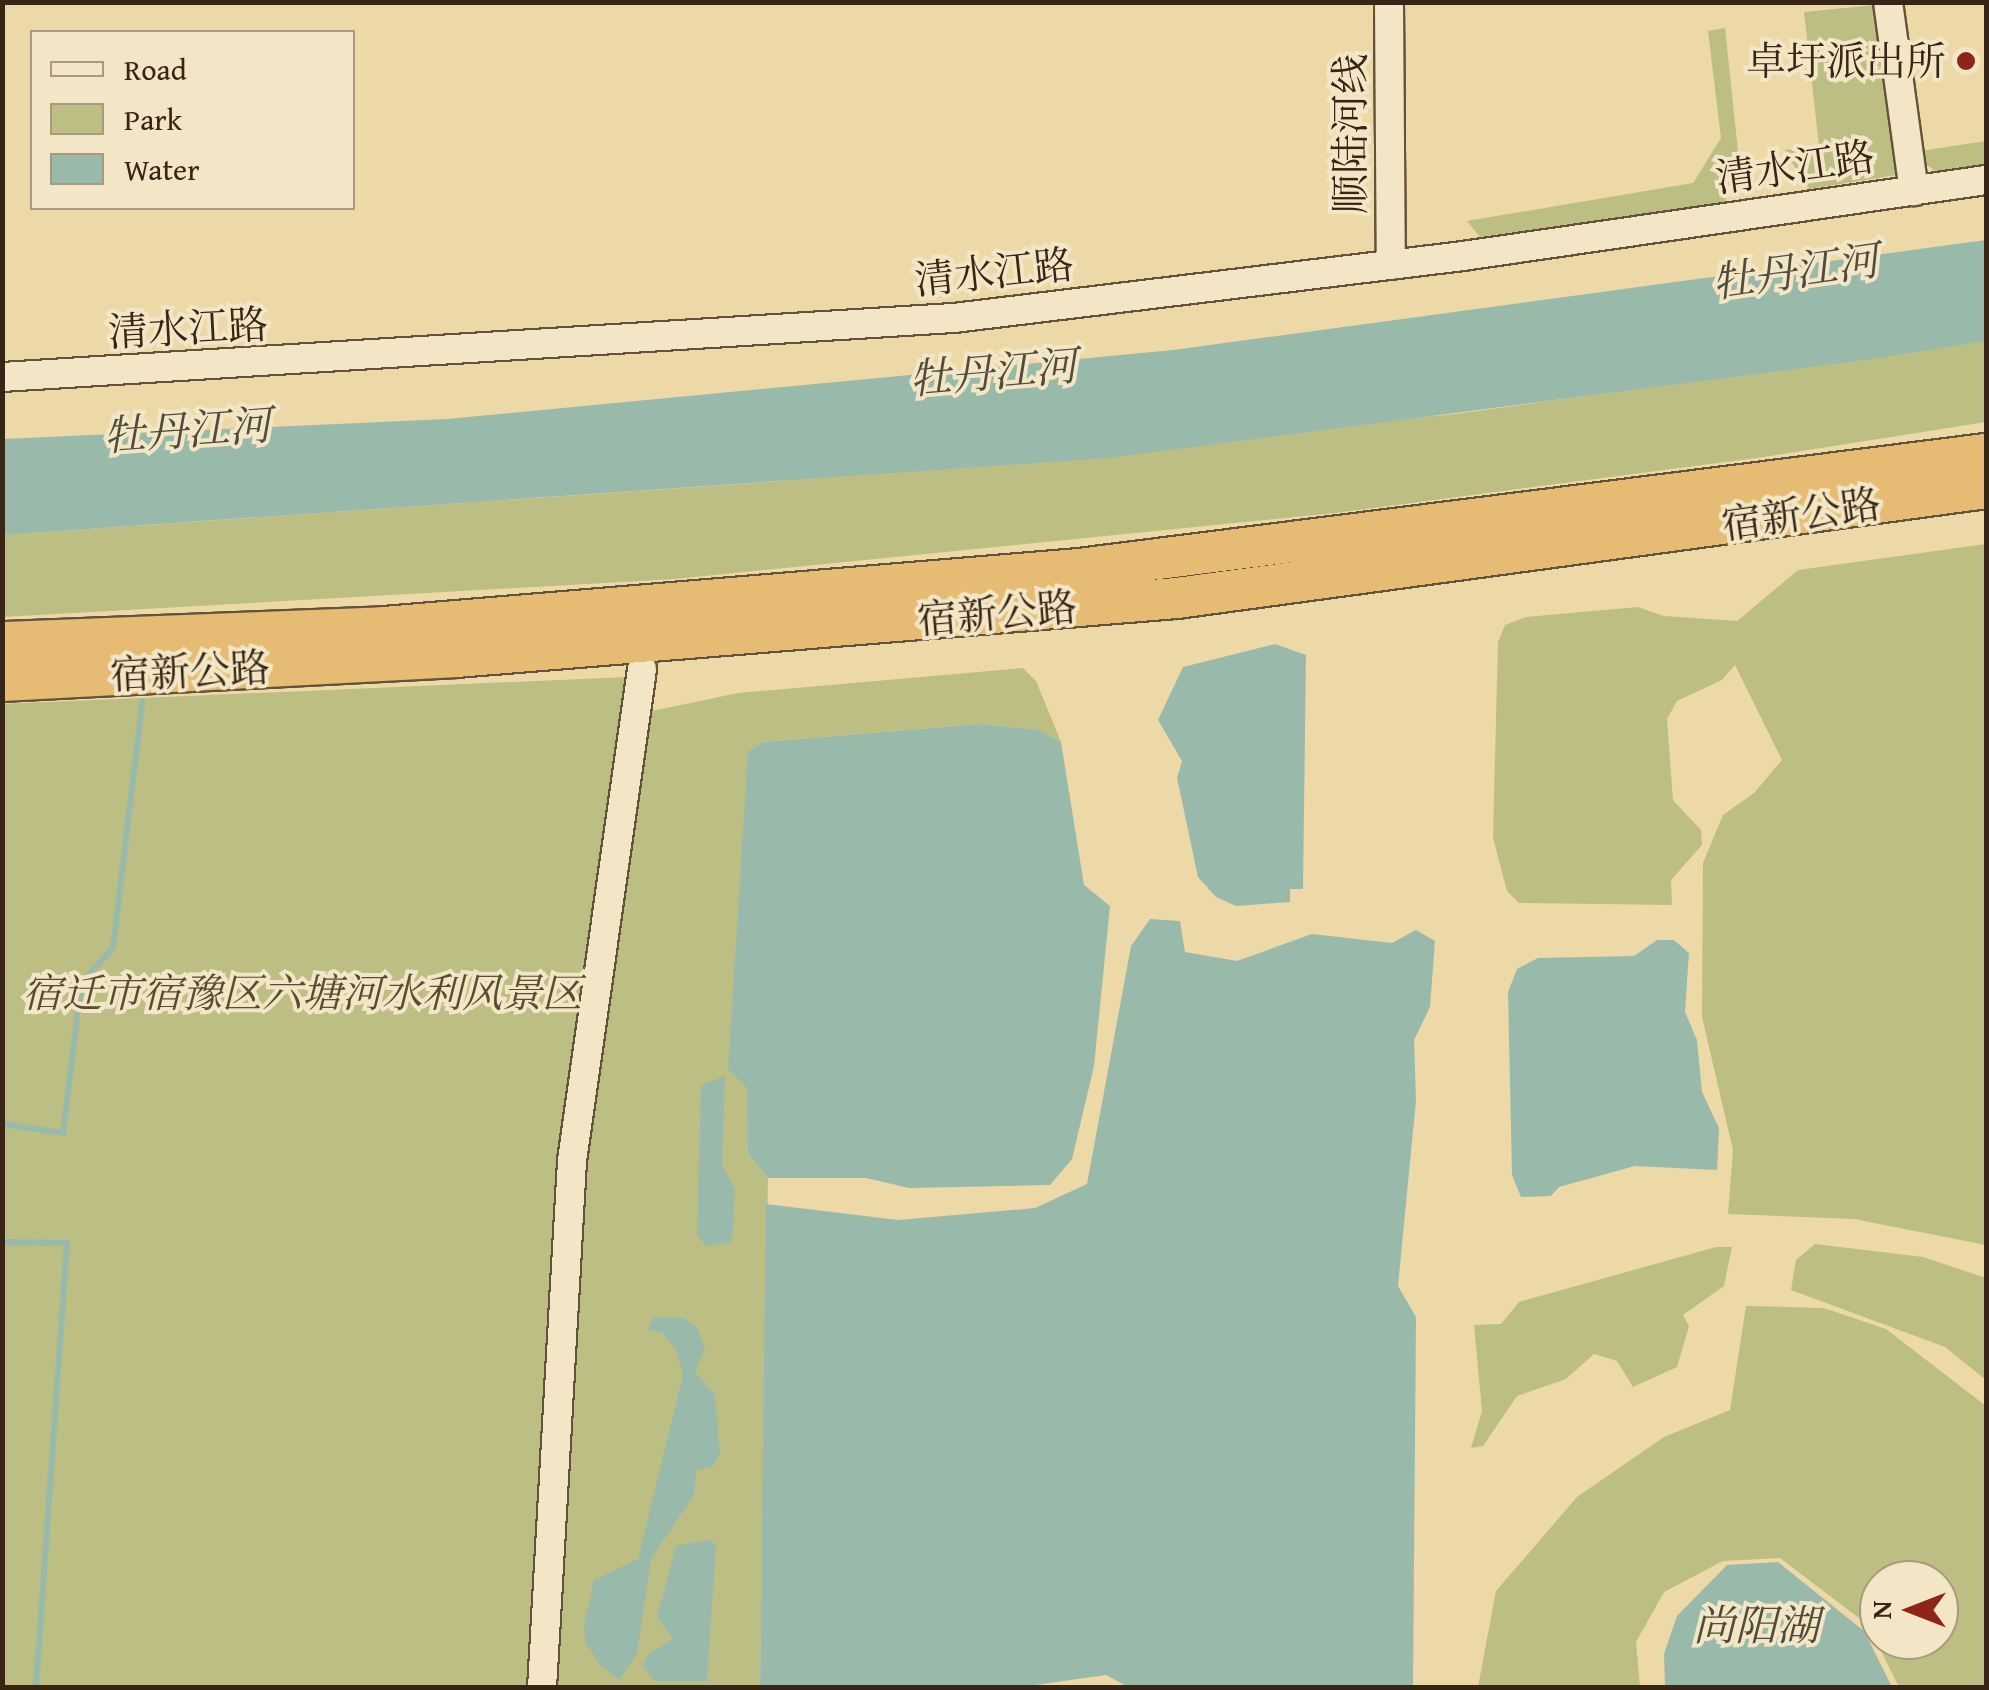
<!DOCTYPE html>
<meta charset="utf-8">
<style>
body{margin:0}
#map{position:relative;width:1989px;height:1690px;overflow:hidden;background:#ecd9a7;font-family:"Gentium Book Plus","Noto Serif SC",serif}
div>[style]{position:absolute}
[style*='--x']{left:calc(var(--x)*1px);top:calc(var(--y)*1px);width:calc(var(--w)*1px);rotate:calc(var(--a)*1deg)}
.green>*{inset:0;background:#bdbe84}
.water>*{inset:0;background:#99baab}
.stream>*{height:6px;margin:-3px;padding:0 3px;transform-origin:3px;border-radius:3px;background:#99baab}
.roads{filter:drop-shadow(2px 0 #64533a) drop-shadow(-2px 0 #64533a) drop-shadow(0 2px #64533a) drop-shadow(0 -2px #64533a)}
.minor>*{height:28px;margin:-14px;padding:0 14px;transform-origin:14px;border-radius:14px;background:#f3e6c6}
.highway>*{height:40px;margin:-20px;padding:0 20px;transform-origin:20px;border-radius:20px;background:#e6bc74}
.dots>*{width:28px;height:28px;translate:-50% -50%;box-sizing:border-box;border:5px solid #f3e6c6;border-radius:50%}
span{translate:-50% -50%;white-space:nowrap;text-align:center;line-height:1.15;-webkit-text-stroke:8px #f3e6c6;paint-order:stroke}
.poi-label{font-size:40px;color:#372615}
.right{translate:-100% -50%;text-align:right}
.street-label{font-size:40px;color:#372615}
.park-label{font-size:40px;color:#584c31;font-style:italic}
.water-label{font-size:42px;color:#504b3a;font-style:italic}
.frame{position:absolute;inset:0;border:5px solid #372615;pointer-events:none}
.legend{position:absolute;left:30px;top:30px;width:325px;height:180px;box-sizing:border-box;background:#f3e6c6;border:2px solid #a8997f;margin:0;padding:12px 18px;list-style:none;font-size:30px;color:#372615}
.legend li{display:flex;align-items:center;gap:20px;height:50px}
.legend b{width:50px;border:2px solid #a8997f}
.north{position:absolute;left:1859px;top:1560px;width:100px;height:100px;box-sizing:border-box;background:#f3e6c6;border:2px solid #a8997f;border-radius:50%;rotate:270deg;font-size:28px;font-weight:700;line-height:40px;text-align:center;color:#372615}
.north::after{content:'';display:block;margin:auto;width:35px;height:45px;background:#8f2418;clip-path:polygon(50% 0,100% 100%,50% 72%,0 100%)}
</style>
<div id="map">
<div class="green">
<div style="clip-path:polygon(1875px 5px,1896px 175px,1809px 189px,1784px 150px,1819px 146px,1804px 12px)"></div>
<div style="clip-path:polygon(1725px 28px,1738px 151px,1725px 202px,1480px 237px,1467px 221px,1693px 183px,1721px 138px,1708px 31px)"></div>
<div style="clip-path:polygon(1986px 141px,1986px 168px,1940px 175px,1921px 160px,1920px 151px)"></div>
<div style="clip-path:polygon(1986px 341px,1986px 422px,1764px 457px,1335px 513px,675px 579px,3px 617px,2px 535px,767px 482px,1455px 414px)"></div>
<div style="clip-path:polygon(1986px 544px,1986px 1245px,1854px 1219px,1728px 1214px,1733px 1150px,1702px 1017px,1703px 863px,1723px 815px,1754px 793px,1782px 760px,1735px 665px,1722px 680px,1677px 701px,1667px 719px,1673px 800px,1701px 830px,1702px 845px,1671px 880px,1672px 905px,1519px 903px,1507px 891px,1493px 838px,1498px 642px,1505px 625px,1526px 617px,1638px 607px,1664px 616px,1737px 621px,1798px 570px)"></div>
<div style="clip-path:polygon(1023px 668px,1036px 681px,1061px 742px,1035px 729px,980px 724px,763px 742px,748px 751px,748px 1154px,768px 1178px,760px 1687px,3px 1687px,2px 704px,651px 676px,647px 712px,738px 693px)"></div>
<div style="clip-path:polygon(1815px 1244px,1923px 1257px,1986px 1278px,1986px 1380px,1945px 1347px,1791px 1290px,1796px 1260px)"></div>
<div style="clip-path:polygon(1716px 1247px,1732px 1247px,1724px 1286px,1683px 1315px,1689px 1326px,1677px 1367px,1633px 1387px,1617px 1361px,1594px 1354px,1566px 1379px,1517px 1396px,1483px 1446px,1471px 1448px,1482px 1411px,1474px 1325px,1501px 1324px,1519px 1302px)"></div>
<div style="clip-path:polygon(evenodd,1746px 1306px,1824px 1308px,1886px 1329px,1986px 1406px,1986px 1687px,1899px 1687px,1868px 1625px,1780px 1558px,1723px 1561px,1664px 1592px,1636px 1642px,1640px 1687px,1478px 1687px,1496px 1591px,1577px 1497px,1664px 1437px,1730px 1410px,1746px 1306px,1879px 1580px,1939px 1580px,1939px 1640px,1879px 1640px,1879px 1580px)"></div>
</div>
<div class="water">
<div style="clip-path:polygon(1986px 240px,1986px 341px,1872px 359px,1108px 458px,3px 535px,3px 439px,447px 419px,1173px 350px)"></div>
<div style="clip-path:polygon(1275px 644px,1306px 655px,1303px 889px,1290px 889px,1290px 902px,1236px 906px,1216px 897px,1198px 877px,1177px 778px,1182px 761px,1158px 720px,1183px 667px)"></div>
<div style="clip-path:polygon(980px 724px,1036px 729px,1061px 742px,1084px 885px,1110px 906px,1094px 1066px,1072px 1159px,1050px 1185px,909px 1188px,866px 1178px,768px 1178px,748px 1154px,747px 1088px,728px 1069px,748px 751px,763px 742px)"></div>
<div style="clip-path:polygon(1150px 919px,1180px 921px,1185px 952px,1237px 961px,1312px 934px,1392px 943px,1416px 930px,1435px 941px,1430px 1007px,1414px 1040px,1416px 1100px,1398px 1286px,1416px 1317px,1413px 1687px,1130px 1688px,1106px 1675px,1014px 1688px,760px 1687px,766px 1204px,898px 1220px,1035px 1208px,1087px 1184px,1131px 946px)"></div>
<div style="clip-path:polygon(1657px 940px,1674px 940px,1689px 953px,1685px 1012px,1697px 1040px,1702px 1092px,1719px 1128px,1717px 1170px,1635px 1166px,1559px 1187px,1551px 1196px,1521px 1197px,1512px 1175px,1508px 992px,1517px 969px,1538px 958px,1634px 956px)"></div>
<div style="clip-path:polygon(725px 1076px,722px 1166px,735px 1189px,732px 1242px,706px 1246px,697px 1234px,701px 1085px)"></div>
<div style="clip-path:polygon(653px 1317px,684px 1318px,697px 1327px,705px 1348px,695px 1372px,715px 1395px,720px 1453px,713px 1466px,696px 1470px,694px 1495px,651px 1559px,637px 1654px,619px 1680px,600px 1665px,585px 1641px,584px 1625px,594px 1580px,638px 1559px,683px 1375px,676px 1350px,662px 1333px,648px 1330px)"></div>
<div style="clip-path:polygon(708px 1540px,716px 1544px,707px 1681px,655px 1681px,643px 1666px,648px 1654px,673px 1639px,657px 1617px,676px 1546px)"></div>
<div style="clip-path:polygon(1778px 1562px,1864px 1631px,1892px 1687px,1665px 1687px,1664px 1654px,1677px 1616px,1727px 1565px)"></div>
</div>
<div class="stream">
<div style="--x:2;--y:1124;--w:62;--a:8.4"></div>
<div style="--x:63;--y:1133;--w:150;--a:-83.1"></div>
<div style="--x:81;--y:984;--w:49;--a:-49.1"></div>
<div style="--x:113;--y:947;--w:247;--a:-83.2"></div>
<div style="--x:2;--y:1242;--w:65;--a:0.9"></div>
<div style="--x:67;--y:1243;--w:446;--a:94"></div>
</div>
<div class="roads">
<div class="minor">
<div style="--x:1389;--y:2;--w:263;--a:89.6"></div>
<div style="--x:1888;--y:2;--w:191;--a:82.2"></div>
<div style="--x:2;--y:377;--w:954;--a:-3.55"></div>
<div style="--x:954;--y:318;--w:513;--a:-6.94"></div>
<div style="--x:1463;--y:256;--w:528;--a:-8.27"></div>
<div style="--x:542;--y:1688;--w:528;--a:-86.74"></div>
<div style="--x:572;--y:1161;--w:497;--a:-81.9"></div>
</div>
<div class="highway">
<div style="--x:2;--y:642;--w:382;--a:-2.2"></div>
<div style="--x:384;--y:627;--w:697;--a:-4.77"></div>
<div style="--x:1079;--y:569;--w:914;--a:-7.23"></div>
<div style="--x:2;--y:681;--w:455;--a:-3"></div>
<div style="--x:456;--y:657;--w:723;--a:-4.68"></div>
<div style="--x:1177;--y:598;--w:816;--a:-7.74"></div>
</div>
</div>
<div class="dots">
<div style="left:1966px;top:61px;background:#8f2418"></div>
</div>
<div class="poi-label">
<span class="right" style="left:1946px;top:61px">卓圩派出所</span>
</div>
<div class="street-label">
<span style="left:1350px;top:134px;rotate:-90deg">顺陆河线</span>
<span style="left:1795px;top:167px;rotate:-8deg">清水江路</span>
<span style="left:994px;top:272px;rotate:-6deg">清水江路</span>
<span style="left:188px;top:328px;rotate:-3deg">清水江路</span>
<span style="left:1801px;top:514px;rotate:-8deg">宿新公路</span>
<span style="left:997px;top:613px;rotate:-5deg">宿新公路</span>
<span style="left:190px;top:671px;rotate:-3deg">宿新公路</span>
</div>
<div class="park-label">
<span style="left:302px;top:993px">宿迁市宿豫区六塘河水利风景区</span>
</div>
<div class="water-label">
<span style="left:1795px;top:271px;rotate:-8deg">牡丹江河</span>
<span style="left:993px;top:372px;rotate:-5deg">牡丹江河</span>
<span style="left:187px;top:430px;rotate:-4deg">牡丹江河</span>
<span style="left:1756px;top:1625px">尚阳湖</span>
</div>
<div class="frame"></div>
<ul class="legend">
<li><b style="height:12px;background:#f3e6c6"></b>Road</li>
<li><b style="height:28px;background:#bdbe84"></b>Park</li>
<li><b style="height:28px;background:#99baab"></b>Water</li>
</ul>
<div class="north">N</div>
</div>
